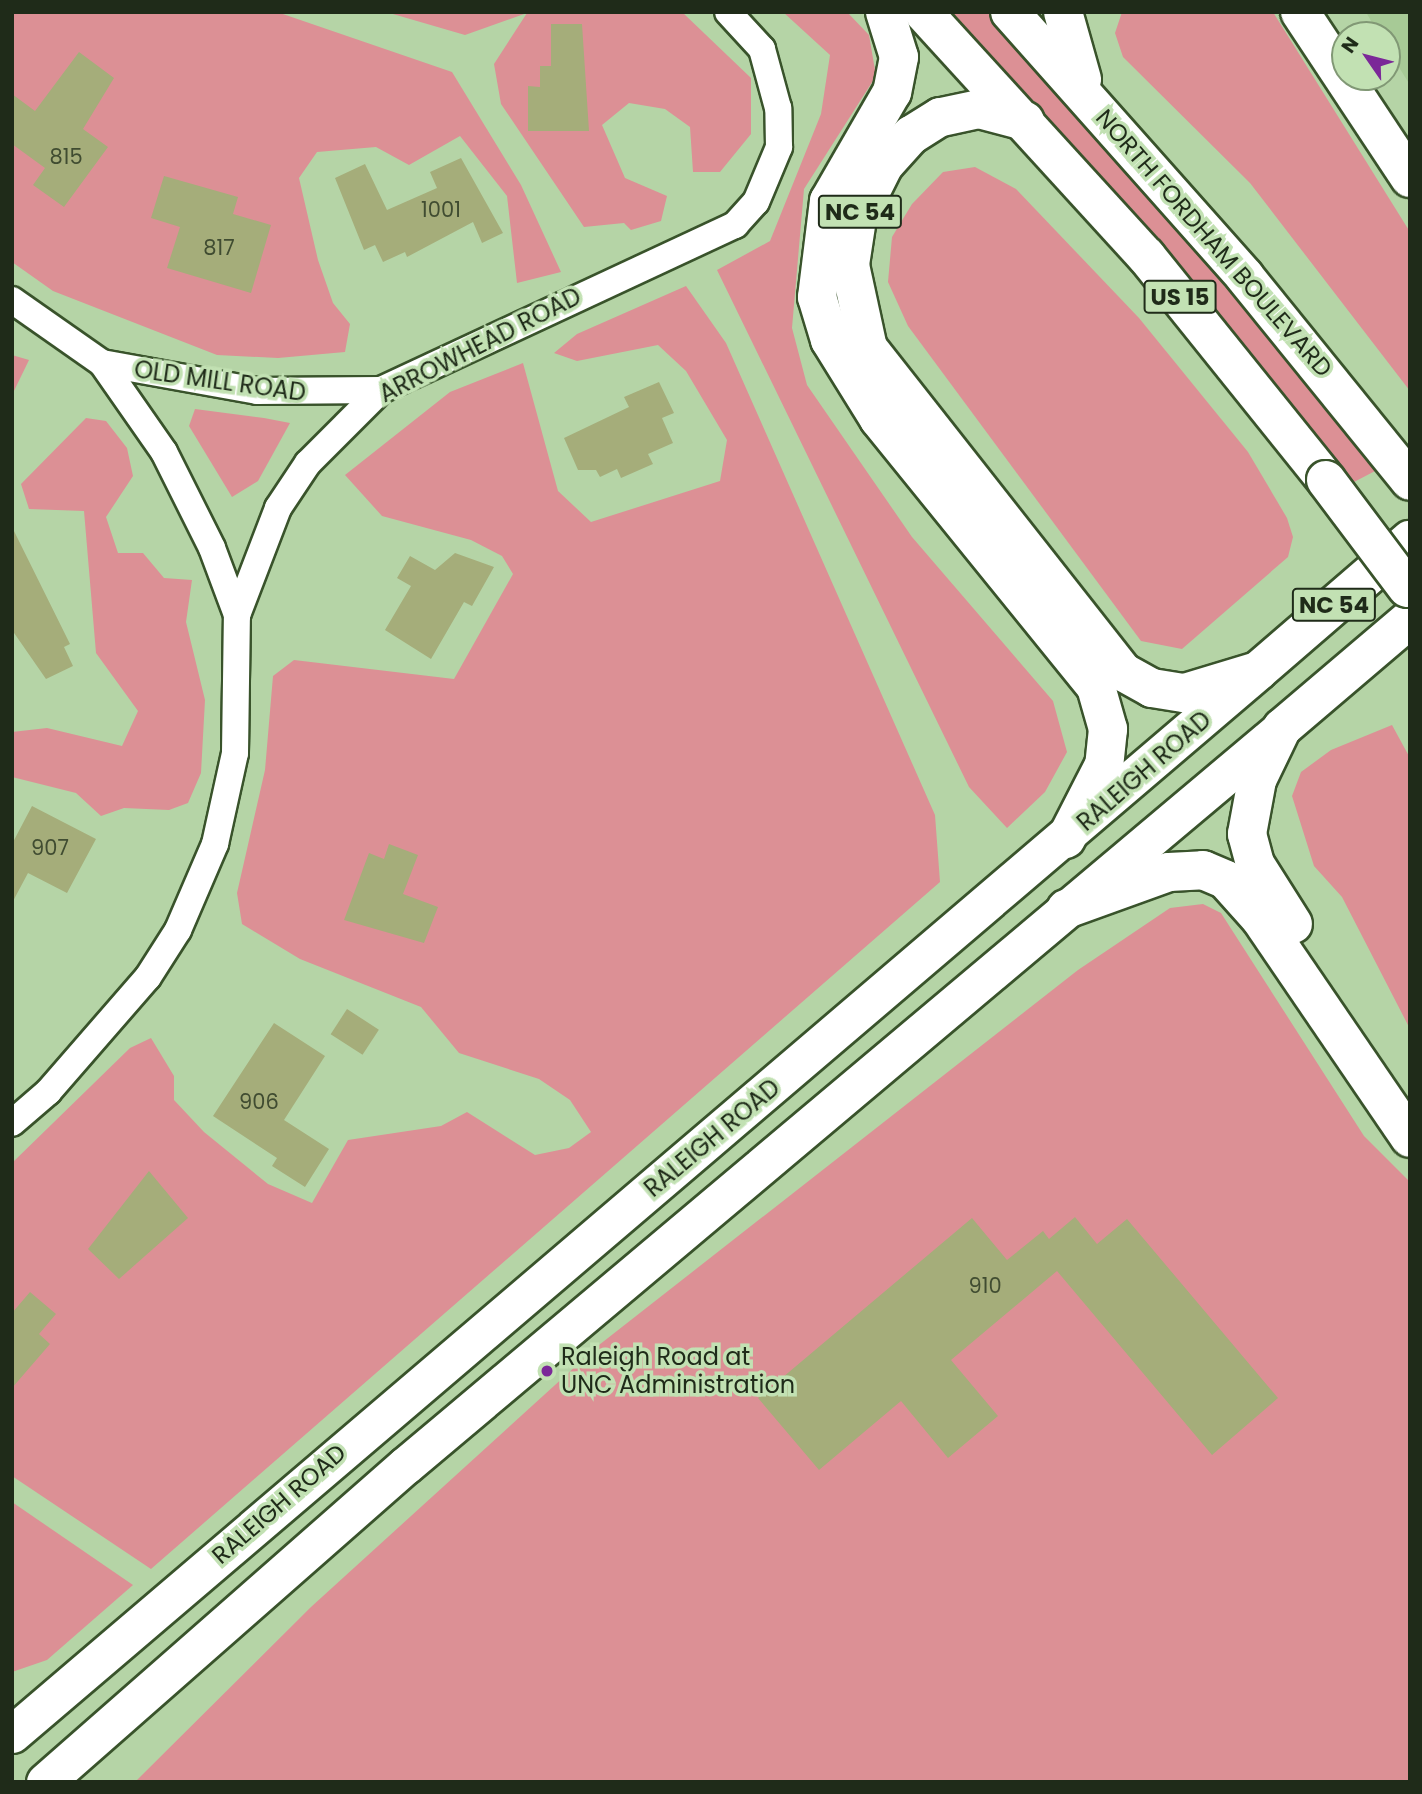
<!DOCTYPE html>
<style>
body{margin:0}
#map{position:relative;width:1422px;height:1794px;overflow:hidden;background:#b5d4a6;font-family:Poppins,sans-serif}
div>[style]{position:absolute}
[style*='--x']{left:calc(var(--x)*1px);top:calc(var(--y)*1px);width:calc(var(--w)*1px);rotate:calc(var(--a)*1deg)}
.built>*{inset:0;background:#a7ca96}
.green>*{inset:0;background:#dc9095}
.building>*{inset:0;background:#a5ad7a;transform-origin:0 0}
.roads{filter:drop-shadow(2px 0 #39532b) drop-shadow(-2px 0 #39532b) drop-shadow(0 2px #39532b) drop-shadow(0 -2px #39532b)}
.street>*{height:26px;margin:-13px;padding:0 13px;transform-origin:13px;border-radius:13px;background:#fff}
.secondary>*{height:37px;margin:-18.5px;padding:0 18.5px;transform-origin:18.5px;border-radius:18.5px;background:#fff}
.primary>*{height:38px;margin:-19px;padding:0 19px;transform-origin:19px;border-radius:19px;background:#fff}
.highway>*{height:38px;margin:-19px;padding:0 19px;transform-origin:19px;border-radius:19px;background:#fff}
.bridges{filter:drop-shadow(2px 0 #39532b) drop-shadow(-2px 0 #39532b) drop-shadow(0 2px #39532b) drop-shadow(0 -2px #39532b)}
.highway-bridge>*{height:38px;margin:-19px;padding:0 19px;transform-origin:19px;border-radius:19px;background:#fff}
.dots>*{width:19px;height:19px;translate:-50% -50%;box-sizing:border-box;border:4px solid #c2e1b3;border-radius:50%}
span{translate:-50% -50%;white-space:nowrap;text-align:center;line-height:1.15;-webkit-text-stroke:7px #c2e1b3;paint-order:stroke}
.number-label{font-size:21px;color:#404c31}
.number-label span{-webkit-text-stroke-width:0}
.shield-label span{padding:2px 5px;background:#c2e1b3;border:2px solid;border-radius:5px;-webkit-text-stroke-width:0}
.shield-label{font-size:23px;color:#1f2b19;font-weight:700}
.street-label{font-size:24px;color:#1f2b19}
.poi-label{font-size:24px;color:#1f2b19}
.left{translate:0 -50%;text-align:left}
.frame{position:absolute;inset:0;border:14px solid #1f2b19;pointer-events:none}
.north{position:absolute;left:1331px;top:21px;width:70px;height:70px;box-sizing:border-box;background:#c2e1b3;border:2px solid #819875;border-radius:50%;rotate:305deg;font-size:19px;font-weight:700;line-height:28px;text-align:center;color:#1f2b19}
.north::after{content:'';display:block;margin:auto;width:24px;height:32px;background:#7b2898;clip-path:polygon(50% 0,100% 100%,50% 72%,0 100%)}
</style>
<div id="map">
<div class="built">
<div style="clip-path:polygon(1366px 12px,1410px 12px,1410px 85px,1387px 48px,1387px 35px,1379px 35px)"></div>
</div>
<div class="green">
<div style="clip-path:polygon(12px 12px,277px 12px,452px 72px,521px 185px,561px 272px,517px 283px,507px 196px,460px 136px,409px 165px,376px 147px,317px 152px,299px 178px,318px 260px,333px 303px,350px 324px,345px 352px,278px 358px,217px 355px,53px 291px,12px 262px)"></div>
<div style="clip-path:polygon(386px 12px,682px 12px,751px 78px,751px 134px,720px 172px,693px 172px,690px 127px,665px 109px,629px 103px,602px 125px,625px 178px,667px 196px,661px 221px,631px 230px,624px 223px,584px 227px,501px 104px,494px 64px,527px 13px,465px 35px)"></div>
<div style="clip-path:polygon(783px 12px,847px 12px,869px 35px,876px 76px,804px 189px,792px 328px,807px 385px,912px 537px,1053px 701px,1067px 752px,1045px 792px,1007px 828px,969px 787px,717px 270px,770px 241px,821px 114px,830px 55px)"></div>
<div style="clip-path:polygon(944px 12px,987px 12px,1048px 76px,1179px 221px,1377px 470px,1354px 482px,1142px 229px)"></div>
<div style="clip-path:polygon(1122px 12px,1273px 12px,1410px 232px,1410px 391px,1250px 183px,1123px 57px,1115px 33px)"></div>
<div style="clip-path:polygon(975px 167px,1016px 189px,1139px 318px,1248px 452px,1287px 518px,1293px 537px,1288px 557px,1182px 649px,1141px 641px,908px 326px,888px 282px,892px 237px,912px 204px,943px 172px)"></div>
<div style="clip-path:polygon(686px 286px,726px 343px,935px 815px,940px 882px,151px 1569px,12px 1476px,12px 1163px,130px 1048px,151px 1038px,174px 1076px,174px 1100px,204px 1132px,268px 1184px,312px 1203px,348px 1140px,441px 1126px,467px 1112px,535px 1155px,569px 1148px,591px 1132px,570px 1100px,539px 1079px,459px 1053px,421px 1007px,300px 959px,242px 924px,237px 893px,265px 770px,273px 676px,294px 660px,454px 679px,513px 574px,502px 556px,471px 540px,382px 516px,345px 475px,450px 392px,523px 363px,558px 491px,591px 522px,720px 481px,727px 440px,686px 371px,658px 345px,577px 361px,554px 353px,577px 334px)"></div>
<div style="clip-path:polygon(12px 355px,29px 360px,12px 395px)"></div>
<div style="clip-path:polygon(195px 409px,264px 418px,290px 423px,258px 481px,232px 497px,189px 426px)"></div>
<div style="clip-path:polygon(86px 418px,106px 421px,127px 448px,133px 476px,106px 517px,118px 553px,143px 553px,164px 578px,192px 580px,186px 622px,205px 700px,201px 773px,188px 803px,169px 810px,124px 808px,101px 816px,76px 793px,12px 777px,12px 732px,47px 728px,122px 746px,138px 711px,96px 653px,84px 511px,29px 509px,21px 484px)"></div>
<div style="clip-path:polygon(1392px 725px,1410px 758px,1410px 1029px,1342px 897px,1314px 866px,1292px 796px,1301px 772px,1331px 750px)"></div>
<div style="clip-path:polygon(1203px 904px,1221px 913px,1364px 1136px,1410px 1182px,1410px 1782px,135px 1782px,311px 1607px,599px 1345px,1078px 970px,1170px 908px)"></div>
<div style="clip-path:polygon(12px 1502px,133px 1585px,47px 1660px,12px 1672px)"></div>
</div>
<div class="building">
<div style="clip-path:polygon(551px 24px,582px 24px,589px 131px,528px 131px,528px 86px,540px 87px,540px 66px,551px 66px)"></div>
<div style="clip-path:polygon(79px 52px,114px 78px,83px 129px,108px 147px,64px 207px,33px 185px,45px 168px,12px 144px,12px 94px,35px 111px)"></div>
<div style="clip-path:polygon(461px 158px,503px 233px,482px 243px,473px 222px,407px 257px,405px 252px,383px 262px,375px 245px,364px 250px,335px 178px,365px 164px,387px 210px,437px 188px,430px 172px)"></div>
<div style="clip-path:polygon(164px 176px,238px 197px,233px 214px,271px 225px,251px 293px,167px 268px,180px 227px,151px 218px)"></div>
<div style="clip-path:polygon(659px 382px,674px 413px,662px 418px,673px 443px,648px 454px,653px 464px,621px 478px,617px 469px,600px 477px,596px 470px,578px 470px,564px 438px,629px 407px,624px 397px)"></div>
<div style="clip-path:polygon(12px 527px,70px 644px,64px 647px,73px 666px,46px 679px,12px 630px)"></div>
<div style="clip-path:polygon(455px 553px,494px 567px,472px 606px,464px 602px,431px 659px,385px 630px,411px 586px,397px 578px,410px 556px,435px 570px)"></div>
<div style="clip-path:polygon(32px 806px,96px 839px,67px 893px,28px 873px,12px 903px,12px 844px)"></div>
<div style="clip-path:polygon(389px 844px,418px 855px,403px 894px,438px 907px,424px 943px,344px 920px,369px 853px,384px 859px)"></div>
<div style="left:347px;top:1009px;width:38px;height:30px;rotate:33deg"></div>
<div style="clip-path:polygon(274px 1023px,325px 1056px,284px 1120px,329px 1149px,305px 1187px,272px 1166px,277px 1158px,213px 1116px)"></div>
<div style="clip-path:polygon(149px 1171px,188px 1218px,119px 1279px,88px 1249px)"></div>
<div style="clip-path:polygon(1075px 1217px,1097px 1244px,1127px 1219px,1278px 1398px,1212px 1455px,1057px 1271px,951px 1360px,998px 1416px,948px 1458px,901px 1401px,819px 1470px,758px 1398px,972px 1218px,1007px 1260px,1043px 1231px,1049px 1239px)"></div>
<div style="clip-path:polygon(30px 1292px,56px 1314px,39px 1334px,50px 1344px,12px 1388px,12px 1313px)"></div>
</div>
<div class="roads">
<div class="street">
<div style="--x:12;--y:300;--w:110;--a:35"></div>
<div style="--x:102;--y:363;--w:158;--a:10.2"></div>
<div style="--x:257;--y:391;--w:124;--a:-0.5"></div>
<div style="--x:102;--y:363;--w:108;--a:55.1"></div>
<div style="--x:164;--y:452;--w:107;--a:63.4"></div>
<div style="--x:212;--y:548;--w:72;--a:69.5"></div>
<div style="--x:12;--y:1123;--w:48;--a:-40.7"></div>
<div style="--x:48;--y:1092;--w:152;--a:-49"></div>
<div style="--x:148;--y:977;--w:56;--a:-57.4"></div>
<div style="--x:178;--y:930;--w:94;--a:-66.7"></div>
<div style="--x:215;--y:844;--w:93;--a:-77.6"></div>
<div style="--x:235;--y:753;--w:138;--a:-89.2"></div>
<div style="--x:237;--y:615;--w:115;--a:-69"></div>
<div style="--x:278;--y:508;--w:54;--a:-56.3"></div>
<div style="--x:308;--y:463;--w:103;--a:-45"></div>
<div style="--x:381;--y:390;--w:391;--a:-25"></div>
<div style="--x:735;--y:225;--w:31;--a:-48"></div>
<div style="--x:756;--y:202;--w:60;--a:-67.3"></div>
<div style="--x:779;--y:147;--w:39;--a:-91"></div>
<div style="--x:778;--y:108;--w:61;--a:-105.2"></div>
<div style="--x:762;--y:49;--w:50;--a:-132.6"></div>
</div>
<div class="secondary">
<div style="--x:12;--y:1734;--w:1638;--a:-40.47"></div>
<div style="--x:45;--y:1782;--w:480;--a:-41.3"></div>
<div style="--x:406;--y:1465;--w:1145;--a:-40.07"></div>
</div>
<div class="primary">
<div style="--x:1258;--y:671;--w:201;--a:-40.8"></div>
<div style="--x:1282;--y:728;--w:168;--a:-40.4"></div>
</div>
<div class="highway">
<div style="--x:885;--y:12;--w:47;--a:72.7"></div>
<div style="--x:899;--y:57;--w:36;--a:101"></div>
<div style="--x:892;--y:92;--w:126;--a:120"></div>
<div style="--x:829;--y:201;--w:97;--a:97.1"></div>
<div style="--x:817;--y:297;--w:45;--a:73.2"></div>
<div style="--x:830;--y:340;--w:93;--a:58.2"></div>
<div style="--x:879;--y:419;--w:345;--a:51"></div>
<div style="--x:1096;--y:687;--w:44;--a:74.1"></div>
<div style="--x:1108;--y:729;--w:36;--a:96"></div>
<div style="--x:1104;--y:765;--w:83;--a:117.2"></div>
<div style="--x:923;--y:12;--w:331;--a:47.6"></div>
<div style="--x:1146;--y:256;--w:287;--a:51.2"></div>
<div style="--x:1010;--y:12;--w:354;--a:48.4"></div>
<div style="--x:1245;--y:277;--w:262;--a:51"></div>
<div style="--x:1063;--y:12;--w:70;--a:74.2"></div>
<div style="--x:1300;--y:12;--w:199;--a:56.5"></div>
<div style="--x:1025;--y:121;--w:48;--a:-165.4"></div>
<div style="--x:979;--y:109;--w:40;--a:168"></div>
<div style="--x:940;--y:117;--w:34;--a:148"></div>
<div style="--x:911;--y:135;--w:40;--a:132"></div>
<div style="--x:884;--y:165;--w:60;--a:116.6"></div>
<div style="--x:857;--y:219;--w:47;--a:98.7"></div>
<div style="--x:850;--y:265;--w:85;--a:77.8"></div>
<div style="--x:868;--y:348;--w:412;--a:51.8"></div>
<div style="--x:1123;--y:672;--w:33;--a:29"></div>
<div style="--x:1152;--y:688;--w:33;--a:9"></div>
<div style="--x:1185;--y:693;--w:76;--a:-16.8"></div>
<div style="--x:1282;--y:728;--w:58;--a:115.7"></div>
<div style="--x:1257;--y:780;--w:55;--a:100.5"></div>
<div style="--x:1247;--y:834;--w:31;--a:75"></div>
<div style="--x:1255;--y:864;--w:71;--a:57.7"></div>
<div style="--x:1066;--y:909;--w:109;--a:-19.8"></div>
<div style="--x:1169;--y:872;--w:34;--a:-3"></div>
<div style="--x:1203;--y:870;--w:25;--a:23"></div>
<div style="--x:1226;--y:880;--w:51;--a:48.2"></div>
<div style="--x:1260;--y:918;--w:266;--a:55.7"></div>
</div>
</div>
<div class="bridges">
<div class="highway-bridge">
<div style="--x:1326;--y:480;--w:135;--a:53.1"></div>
</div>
</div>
<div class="dots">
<div style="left:547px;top:1371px;background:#7b2898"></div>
</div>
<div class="number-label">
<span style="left:66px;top:157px">815</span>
<span style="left:441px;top:210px">1001</span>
<span style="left:219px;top:248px">817</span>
<span style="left:50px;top:848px">907</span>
<span style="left:259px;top:1102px">906</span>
<span style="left:985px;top:1286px">910</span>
</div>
<div class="shield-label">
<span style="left:860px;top:212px">NC 54</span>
<span style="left:1180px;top:297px">US 15</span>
<span style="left:1334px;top:605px">NC 54</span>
</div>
<div class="street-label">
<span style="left:1214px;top:243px;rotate:49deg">NORTH FORDHAM BOULEVARD</span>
<span style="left:480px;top:345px;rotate:-27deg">ARROWHEAD ROAD</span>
<span style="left:220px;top:381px;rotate:8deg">OLD MILL ROAD</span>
<span style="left:1144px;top:771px;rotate:-41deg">RALEIGH ROAD</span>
<span style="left:712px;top:1138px;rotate:-40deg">RALEIGH ROAD</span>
<span style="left:279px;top:1504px;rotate:-41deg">RALEIGH ROAD</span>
</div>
<div class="poi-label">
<span class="left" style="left:561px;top:1371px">Raleigh Road at<br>UNC Administration</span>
</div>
<div class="frame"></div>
<div class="north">N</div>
</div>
